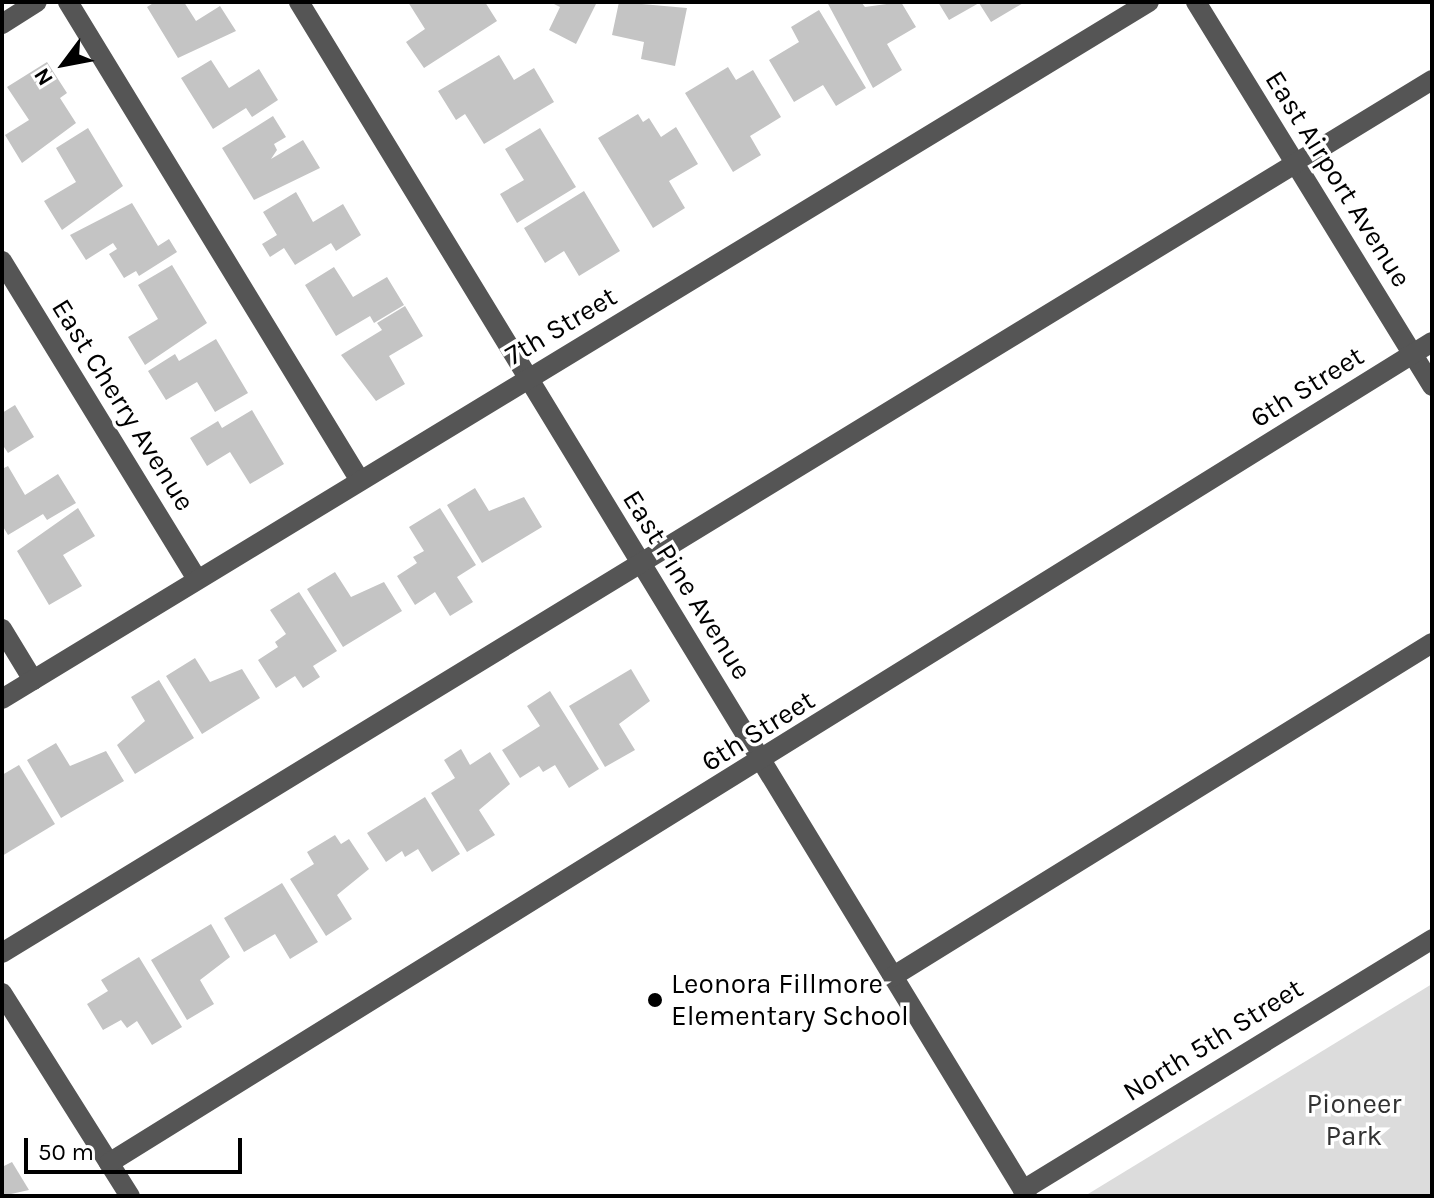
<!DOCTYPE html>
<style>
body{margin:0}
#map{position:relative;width:1434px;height:1198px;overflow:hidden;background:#fff;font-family:Karla,sans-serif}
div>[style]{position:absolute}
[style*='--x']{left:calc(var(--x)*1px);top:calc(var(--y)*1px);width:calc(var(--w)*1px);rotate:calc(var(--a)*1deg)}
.green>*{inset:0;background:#dcdcdc}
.building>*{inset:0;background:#c4c4c4}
.minor>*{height:20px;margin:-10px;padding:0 10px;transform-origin:10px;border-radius:10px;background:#555}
.dots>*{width:22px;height:22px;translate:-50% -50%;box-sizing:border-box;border:4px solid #fff;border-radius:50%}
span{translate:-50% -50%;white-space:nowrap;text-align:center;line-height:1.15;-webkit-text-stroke:7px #fff;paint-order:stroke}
.street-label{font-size:28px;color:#000}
.poi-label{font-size:28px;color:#000}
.left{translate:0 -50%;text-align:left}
.park-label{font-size:28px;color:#333}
.frame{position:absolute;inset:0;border:4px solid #000;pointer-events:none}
.north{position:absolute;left:24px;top:24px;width:80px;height:80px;-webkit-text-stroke:6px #fff;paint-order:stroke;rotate:238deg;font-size:22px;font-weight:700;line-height:32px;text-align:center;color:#000}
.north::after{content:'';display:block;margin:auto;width:28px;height:36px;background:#000;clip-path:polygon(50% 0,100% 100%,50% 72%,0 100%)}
.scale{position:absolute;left:24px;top:1138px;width:218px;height:36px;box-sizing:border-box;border:4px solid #000;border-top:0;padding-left:10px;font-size:24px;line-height:28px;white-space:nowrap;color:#000;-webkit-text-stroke:6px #fff;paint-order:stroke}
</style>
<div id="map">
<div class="green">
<div style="clip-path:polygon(1432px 984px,1432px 1196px,1089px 1196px,1088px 1194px)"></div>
</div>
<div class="building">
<div style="clip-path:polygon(155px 2px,184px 2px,196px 21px,220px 6px,236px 31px,178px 58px,147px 7px)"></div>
<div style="clip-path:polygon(408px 2px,485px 2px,497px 21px,424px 68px,406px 42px,425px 29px)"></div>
<div style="clip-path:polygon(550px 2px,597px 2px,576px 44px,549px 30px,560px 7px)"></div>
<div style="clip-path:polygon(619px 2px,687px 8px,675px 66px,641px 59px,644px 42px,612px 35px)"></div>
<div style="clip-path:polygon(827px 2px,861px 2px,865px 7px,901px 2px,916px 27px,887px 44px,902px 70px,873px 88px)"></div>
<div style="clip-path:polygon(938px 2px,1025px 2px,991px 22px,979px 3px,949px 20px)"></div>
<div style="clip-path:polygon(819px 10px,866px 88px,836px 106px,823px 85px,794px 102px,769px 60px,799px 42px,791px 27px)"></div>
<div style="clip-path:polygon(499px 55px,514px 80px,534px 68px,554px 102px,484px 144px,465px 114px,456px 120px,438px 91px)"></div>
<div style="clip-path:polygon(211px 60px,229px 88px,259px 69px,278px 100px,252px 117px,246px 108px,213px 129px,181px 78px)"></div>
<div style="clip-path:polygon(47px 62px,67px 93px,60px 98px,76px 123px,22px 163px,5px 135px,29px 120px,7px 87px)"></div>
<div style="clip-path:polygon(728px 67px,736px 80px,753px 70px,781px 117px,750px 136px,761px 155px,733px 172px,685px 93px)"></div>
<div style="clip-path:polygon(638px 114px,643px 122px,649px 118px,661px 137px,676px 127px,698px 164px,669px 181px,685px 208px,653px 228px,598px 138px)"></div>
<div style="clip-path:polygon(273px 116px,286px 137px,274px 144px,277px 150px,271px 159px,303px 140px,320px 168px,254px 200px,222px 148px)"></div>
<div style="clip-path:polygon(88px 128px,123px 186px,62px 230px,44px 201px,76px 182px,56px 148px)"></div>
<div style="clip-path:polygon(540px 128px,576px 187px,517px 223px,500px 194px,524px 180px,505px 149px)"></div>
<div style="clip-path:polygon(584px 191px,620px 251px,579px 276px,564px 251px,545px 263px,524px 228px)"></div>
<div style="clip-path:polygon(296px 192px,313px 222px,343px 204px,361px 235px,336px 251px,331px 243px,295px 265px,284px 248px,270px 257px,262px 244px,277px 235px,263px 212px)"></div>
<div style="clip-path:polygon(132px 203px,158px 246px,169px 239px,177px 252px,139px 276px,136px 271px,124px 278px,109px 254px,117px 249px,113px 243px,86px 260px,70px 235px)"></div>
<div style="clip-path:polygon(172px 265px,207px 323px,145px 365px,128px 337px,158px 319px,138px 285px)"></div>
<div style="clip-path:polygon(334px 267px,353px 297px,387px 277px,404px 305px,374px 323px,370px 316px,336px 336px,305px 285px)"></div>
<div style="clip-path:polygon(405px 306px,423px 336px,389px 356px,405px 384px,376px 401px,341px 355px,382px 330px,377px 323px)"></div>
<div style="clip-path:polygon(216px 339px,248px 393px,215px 412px,197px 382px,166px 400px,148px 371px,175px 354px,179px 361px)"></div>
<div style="clip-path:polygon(15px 405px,34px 437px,8px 453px,2px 444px,2px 413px)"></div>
<div style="clip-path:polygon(252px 410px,284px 464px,250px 484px,230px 452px,207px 466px,190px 438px,218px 421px,222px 428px)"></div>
<div style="clip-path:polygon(8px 466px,25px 495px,58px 474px,76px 503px,47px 520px,43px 514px,8px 535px,2px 525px,2px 469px)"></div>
<div style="clip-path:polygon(475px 488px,489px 511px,524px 497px,542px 527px,482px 563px,447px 505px)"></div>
<div style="clip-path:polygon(78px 508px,95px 536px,63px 555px,82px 586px,49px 605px,17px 551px)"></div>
<div style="clip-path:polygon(440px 508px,476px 565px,457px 577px,473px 602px,450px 616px,435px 592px,415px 605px,397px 576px,417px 563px,413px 557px,424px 551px,409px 527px)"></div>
<div style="clip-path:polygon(335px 572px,351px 597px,384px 582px,402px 611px,343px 647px,307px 589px)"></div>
<div style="clip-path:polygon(299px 592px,337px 651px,313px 666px,320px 677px,303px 688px,295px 676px,276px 688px,258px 660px,278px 647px,275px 642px,286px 634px,270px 610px)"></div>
<div style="clip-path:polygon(195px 658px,210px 682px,242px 669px,260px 698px,202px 734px,166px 676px)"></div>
<div style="clip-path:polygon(631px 669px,650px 701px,619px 724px,635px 750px,605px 767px,569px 706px)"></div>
<div style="clip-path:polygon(159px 680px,194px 738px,135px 774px,117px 745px,145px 721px,131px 697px)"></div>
<div style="clip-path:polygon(550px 691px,599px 769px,569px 788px,555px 765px,543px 772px,539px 766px,520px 778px,502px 750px,540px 726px,527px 706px)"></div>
<div style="clip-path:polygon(56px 743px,70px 766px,106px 751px,124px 781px,61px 818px,27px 760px)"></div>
<div style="clip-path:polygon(461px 749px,470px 765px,490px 752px,510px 784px,479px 810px,495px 835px,467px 852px,431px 793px,455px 778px,444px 760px)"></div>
<div style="clip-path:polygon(19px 765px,55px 824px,2px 856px,2px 775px)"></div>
<div style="clip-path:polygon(425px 797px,460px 854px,432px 872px,418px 849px,405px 857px,402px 851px,386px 862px,367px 833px)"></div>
<div style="clip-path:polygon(335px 835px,341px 844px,349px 839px,369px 869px,337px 895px,352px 919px,326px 936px,290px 879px,314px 864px,307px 852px)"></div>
<div style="clip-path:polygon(282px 883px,318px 942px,290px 959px,275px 934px,244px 952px,224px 918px)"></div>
<div style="clip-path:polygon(211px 924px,230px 957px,200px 980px,214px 1004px,187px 1020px,151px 960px)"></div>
<div style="clip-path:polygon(139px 957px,182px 1027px,152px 1045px,137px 1021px,127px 1028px,121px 1020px,103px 1030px,87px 1004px,108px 991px,101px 980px)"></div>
<div style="clip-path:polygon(12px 1162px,29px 1190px,2px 1196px,2px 1167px)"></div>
</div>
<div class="minor">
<div style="--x:68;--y:2;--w:559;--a:58.61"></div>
<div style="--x:299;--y:2;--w:1398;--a:58.63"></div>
<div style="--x:1196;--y:2;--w:451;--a:58.4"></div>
<div style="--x:2;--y:24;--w:41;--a:-32.2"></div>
<div style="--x:2;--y:261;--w:373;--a:58.5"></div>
<div style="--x:2;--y:629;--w:60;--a:58.7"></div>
<div style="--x:2;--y:699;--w:1342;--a:-31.29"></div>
<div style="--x:2;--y:953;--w:1675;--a:-31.4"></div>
<div style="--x:892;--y:977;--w:635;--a:-31.74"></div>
<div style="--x:2;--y:993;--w:240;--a:57.8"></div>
<div style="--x:109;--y:1163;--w:1557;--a:-31.82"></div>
<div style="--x:1023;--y:1190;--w:480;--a:-31.5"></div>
</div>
<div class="dots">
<div style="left:655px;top:1000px;background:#000"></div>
</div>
<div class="street-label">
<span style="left:1338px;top:179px;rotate:58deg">East Airport Avenue</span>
<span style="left:561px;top:326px;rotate:-31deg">7th Street</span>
<span style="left:1307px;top:387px;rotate:-32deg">6th Street</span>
<span style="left:123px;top:405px;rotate:58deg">East Cherry Avenue</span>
<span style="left:687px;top:585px;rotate:58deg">East Pine Avenue</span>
<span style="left:758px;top:731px;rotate:-32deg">6th Street</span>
<span style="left:1213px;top:1040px;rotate:-32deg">North 5th Street</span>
</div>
<div class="poi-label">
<span class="left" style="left:671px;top:1000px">Leonora Fillmore<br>Elementary School</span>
</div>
<div class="park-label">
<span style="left:1354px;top:1120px">Pioneer<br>Park</span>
</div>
<div class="frame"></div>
<div class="north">N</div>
<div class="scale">50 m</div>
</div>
